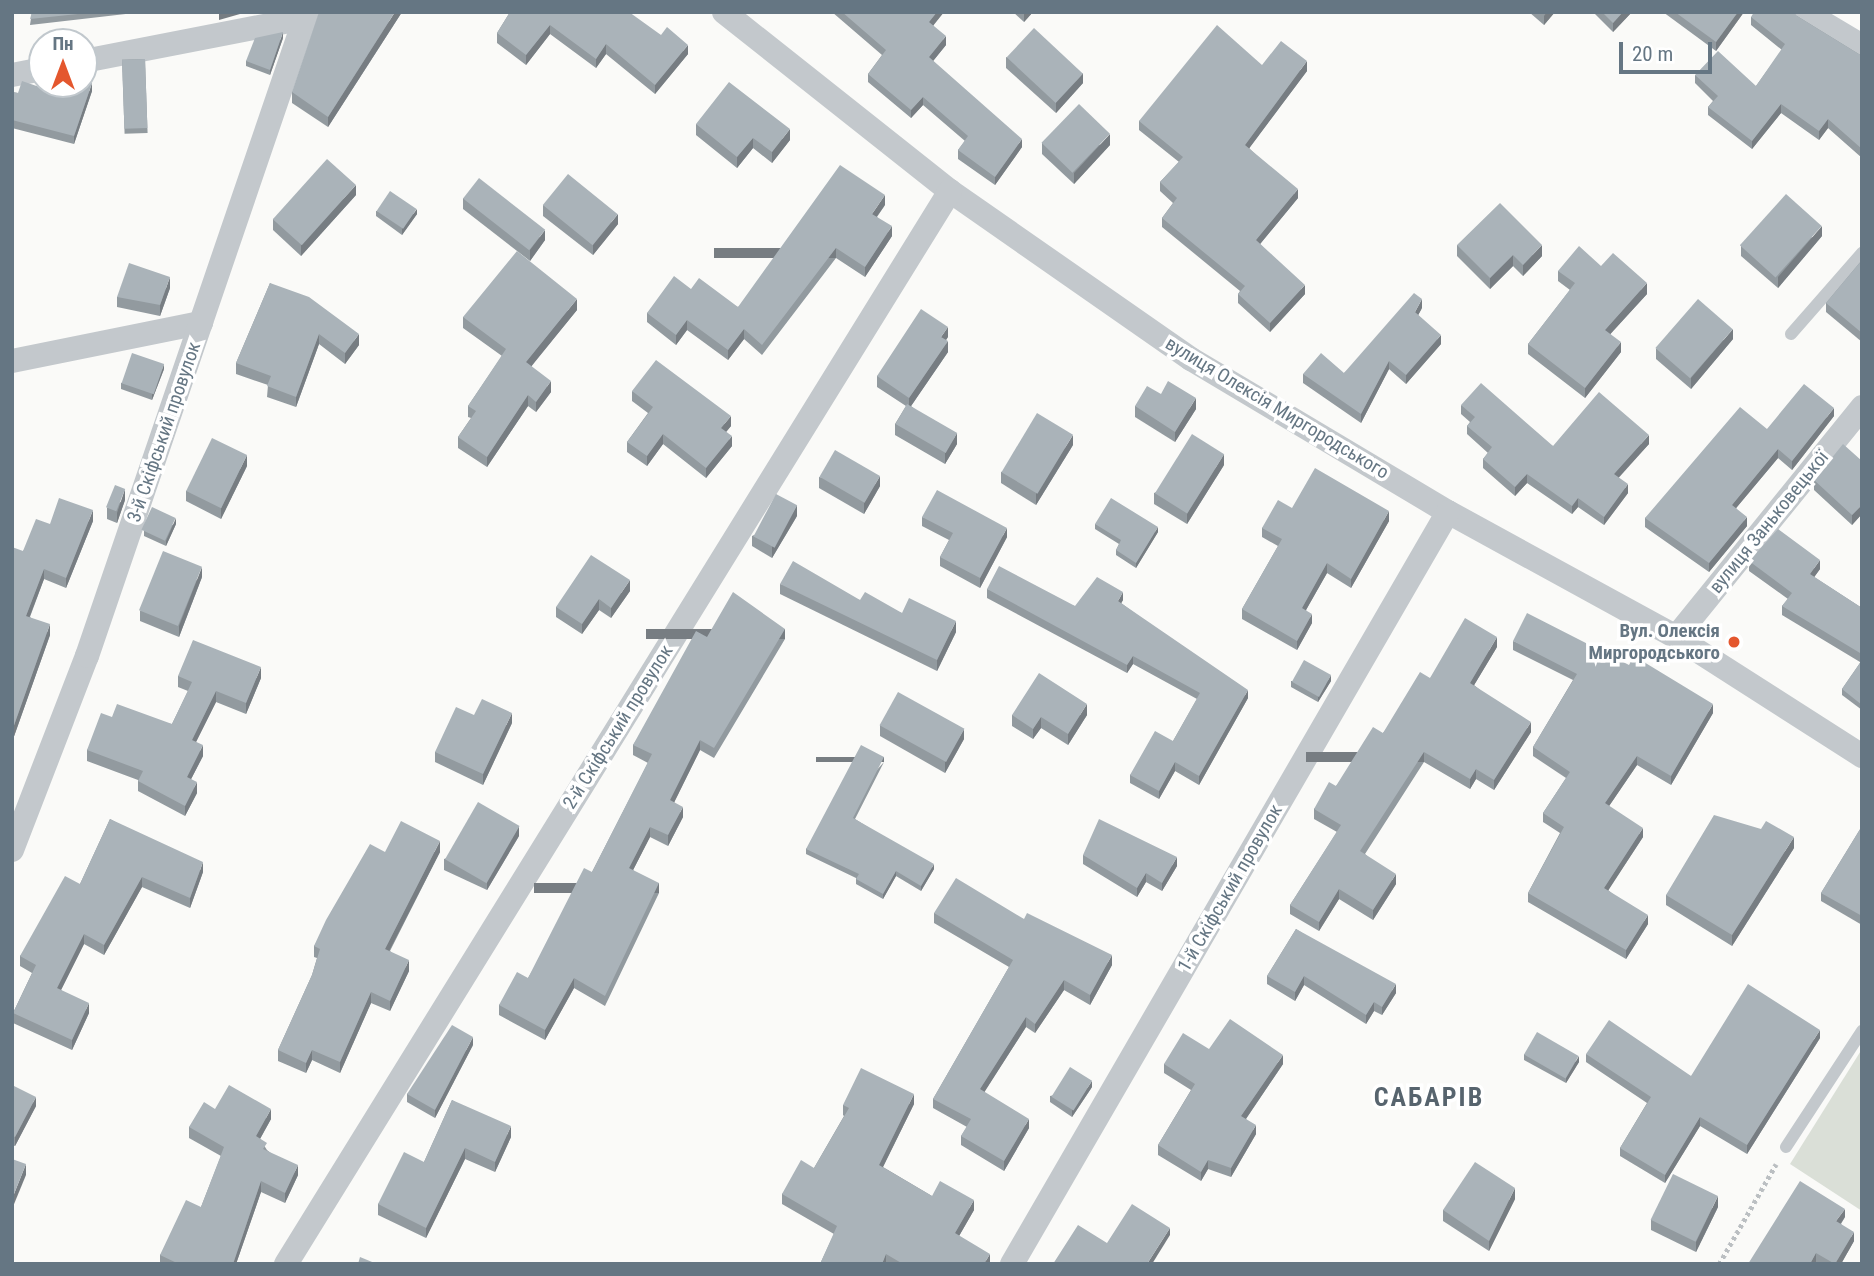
<!DOCTYPE html>
<meta charset="utf-8">
<style>
body{margin:0}
#map{position:relative;width:1874px;height:1276px;overflow:hidden;background:#fafaf8;font-family:"Roboto Condensed",sans-serif}
div>[style]{position:absolute}
[style*='--x']{left:calc(var(--x)*1px);top:calc(var(--y)*1px);width:calc(var(--w)*1px);rotate:calc(var(--a)*1deg)}
.green>*{inset:0;background:#dadfd7}
.path>*{height:4.5px;margin-top:-2.25px;transform-origin:0;background:repeating-linear-gradient(90deg,#bbbfc2 0 3.5px,transparent 0 7px)}
.lane>*{height:12px;margin:-6px;padding:0 6px;transform-origin:6px;border-radius:6px;background:#c3c8cc}
.street>*{height:24px;margin:-12px;padding:0 12px;transform-origin:12px;border-radius:12px;background:#c3c8cc}
.wall>*{inset:0;background:#929a9f;transform-origin:0 0}
.shaded-wall>*{inset:0;background:#777d82;transform-origin:0 0}
.building>*{inset:0;background:#aab3b9;transform-origin:0 0}
.dots>*{width:19px;height:19px;translate:-50% -50%;box-sizing:border-box;border:4px solid #fff;border-radius:50%}
span{translate:-50% -50%;white-space:nowrap;text-align:center;line-height:1.15;-webkit-text-stroke:7px #fff;paint-order:stroke}
.street-label{font-size:19px;color:#657683}
.poi-label{font-size:19px;color:#657683;font-weight:700}
.right{translate:-100% -50%;text-align:right}
.district-label{font-size:26px;color:#57646e;font-weight:700;letter-spacing:2px}
.frame{position:absolute;inset:0;border:14px solid #657683;pointer-events:none}
.north{position:absolute;left:28px;top:28px;width:70px;height:70px;box-sizing:border-box;background:#fff;border:2px solid #c1c8cd;border-radius:50%;rotate:0deg;font-size:19px;font-weight:700;line-height:28px;text-align:center;color:#657683}
.north::after{content:'';display:block;margin:auto;width:24px;height:32px;background:#e4572e;clip-path:polygon(50% 0,100% 100%,50% 72%,0 100%)}
.scale{position:absolute;left:1619px;top:42px;width:93px;height:32px;box-sizing:border-box;border:4px solid #657683;border-top:0;padding-left:9px;font-size:21px;line-height:24px;white-space:nowrap;color:#657683;-webkit-text-stroke:5px #fff;paint-order:stroke}
</style>
<div id="map">
<div class="green">
<div style="clip-path:polygon(1862px 1049px,1862px 1211px,1790px 1164px)"></div>
</div>
<div class="path">
<div style="--x:1719;--y:1264;--w:115;--a:-60.3"></div>
</div>
<div class="lane">
<div style="--x:1791;--y:334;--w:108;--a:-48.8"></div>
<div style="--x:1786;--y:1147;--w:139;--a:-56.8"></div>
</div>
<div class="street">
<div style="--x:724;--y:12;--w:288;--a:38.4"></div>
<div style="--x:950;--y:191;--w:294;--a:34.9"></div>
<div style="--x:1191;--y:359;--w:299;--a:30.8"></div>
<div style="--x:1448;--y:512;--w:260;--a:28.7"></div>
<div style="--x:1676;--y:637;--w:221;--a:32.6"></div>
<div style="--x:1805;--y:12;--w:66;--a:30.8"></div>
<div style="--x:84;--y:61;--w:225;--a:-11"></div>
<div style="--x:12;--y:75;--w:31;--a:-11"></div>
<div style="--x:12;--y:361;--w:193;--a:-11.4"></div>
<div style="--x:1676;--y:637;--w:296;--a:-51"></div>
<div style="--x:12;--y:850;--w:208;--a:-68.9"></div>
<div style="--x:87;--y:656;--w:681;--a:-71.14"></div>
<div style="--x:286;--y:1264;--w:1262;--a:-58.25"></div>
<div style="--x:1012;--y:1264;--w:869;--a:-59.9"></div>
</div>
<div class="wall">
<div style="clip-path:polygon(32px 12px,143px 12px,30px 25px)"></div>
<div style="clip-path:polygon(402px 12px,328px 127px,292px 103px,292px 92px)"></div>
<div style="clip-path:polygon(510px 12px,661px 35px,688px 54px,655px 94px,606px 54px,596px 68px,550px 34px,526px 65px,497px 43px,497px 33px)"></div>
<div style="clip-path:polygon(832px 12px,944px 12px,933px 25px,946px 45px,933px 61px,1022px 147px,995px 185px,958px 159px,958px 150px,965px 141px,923px 105px,911px 118px,868px 82px,868px 74px,882px 55px)"></div>
<div style="clip-path:polygon(1013px 12px,1033px 12px,1024px 22px)"></div>
<div style="clip-path:polygon(1529px 12px,1555px 12px,1544px 25px)"></div>
<div style="clip-path:polygon(1593px 12px,1632px 12px,1613px 32px)"></div>
<div style="clip-path:polygon(1663px 12px,1744px 12px,1716px 51px)"></div>
<div style="clip-path:polygon(1797px 16px,1862px 56px,1862px 158px,1828px 128px,1819px 140px,1781px 113px,1752px 149px,1708px 115px,1708px 107px,1713px 101px,1695px 83px,1695px 75px,1756px 86px,1782px 50px,1751px 25px,1751px 17px)"></div>
<div style="clip-path:polygon(283px 38px,270px 75px,246px 66px,246px 61px)"></div>
<div style="clip-path:polygon(1006px 57px,1083px 83px,1056px 113px,1006px 68px)"></div>
<div style="left:145px;top:59px;width:74px;height:23px;rotate:88deg"></div>
<div style="clip-path:polygon(1262px 65px,1307px 71px,1249px 148px,1298px 198px,1260px 244px,1305px 294px,1270px 332px,1238px 303px,1238px 294px,1240px 291px,1162px 227px,1162px 218px,1173px 203px,1160px 191px,1160px 182px,1179px 162px,1139px 130px,1139px 121px)"></div>
<div style="clip-path:polygon(92px 91px,74px 144px,12px 128px,12px 92px,18px 93px,57px 93px)"></div>
<div style="clip-path:polygon(696px 124px,790px 140px,772px 163px,753px 148px,737px 168px,696px 135px)"></div>
<div style="clip-path:polygon(1042px 143px,1110px 145px,1074px 184px,1042px 154px)"></div>
<div style="clip-path:polygon(356px 195px,301px 256px,273px 230px,273px 219px)"></div>
<div style="clip-path:polygon(463px 198px,545px 240px,530px 261px,463px 209px)"></div>
<div style="clip-path:polygon(543px 205px,618px 224px,593px 255px,543px 216px)"></div>
<div style="clip-path:polygon(885px 205px,877px 217px,892px 236px,865px 277px,836px 258px,762px 355px,744px 339px,728px 360px,687px 330px,676px 345px,647px 322px,647px 313px,691px 289px,738px 307px)"></div>
<div style="clip-path:polygon(376px 211px,417px 214px,402px 235px,376px 216px)"></div>
<div style="clip-path:polygon(1822px 236px,1778px 288px,1741px 256px,1741px 246px)"></div>
<div style="clip-path:polygon(1457px 245px,1542px 256px,1523px 276px,1513px 266px,1490px 289px,1457px 256px)"></div>
<div style="clip-path:polygon(1862px 260px,1862px 342px,1826px 312px,1826px 303px)"></div>
<div style="clip-path:polygon(1601px 266px,1647px 294px,1610px 334px,1621px 352px,1585px 398px,1528px 354px,1528px 344px,1570px 290px,1558px 281px,1558px 271px)"></div>
<div style="clip-path:polygon(270px 283px,359px 345px,345px 364px,319px 344px,296px 407px,267px 397px,268px 385px,236px 374px,236px 363px)"></div>
<div style="clip-path:polygon(170px 288px,160px 316px,117px 307px,117px 297px)"></div>
<div style="clip-path:polygon(1422px 308px,1418px 315px,1441px 344px,1406px 384px,1389px 369px,1361px 423px,1303px 383px,1303px 374px,1344px 373px)"></div>
<div style="clip-path:polygon(577px 310px,531px 366px,551px 392px,536px 412px,528px 406px,487px 467px,458px 448px,458px 437px,471px 418px,468px 417px,468px 406px,502px 356px,463px 328px,463px 317px)"></div>
<div style="clip-path:polygon(948px 337px,946px 340px,948px 352px,911px 406px,957px 444px,945px 464px,895px 435px,895px 424px,906px 406px,877px 387px,877px 376px)"></div>
<div style="clip-path:polygon(1733px 339px,1691px 389px,1656px 359px,1656px 349px)"></div>
<div style="clip-path:polygon(164px 369px,152px 400px,121px 389px,121px 383px)"></div>
<div style="clip-path:polygon(632px 391px,731px 426px,726px 432px,732px 446px,706px 478px,663px 444px,647px 466px,627px 452px,627px 442px,648px 413px,632px 401px)"></div>
<div style="clip-path:polygon(1461px 405px,1553px 446px,1649px 444px,1618px 477px,1628px 493px,1604px 525px,1578px 507px,1572px 514px,1527px 483px,1515px 496px,1483px 468px,1483px 459px,1488px 453px,1467px 434px,1467px 426px,1470px 422px,1461px 414px)"></div>
<div style="clip-path:polygon(1135px 406px,1196px 409px,1175px 442px,1135px 417px)"></div>
<div style="clip-path:polygon(1834px 416px,1792px 470px,1778px 458px,1736px 508px,1747px 526px,1709px 572px,1645px 527px,1645px 518px,1767px 429px)"></div>
<div style="clip-path:polygon(1073px 445px,1036px 505px,1001px 483px,1001px 472px)"></div>
<div style="clip-path:polygon(1862px 461px,1862px 516px,1861px 515px,1852px 525px,1814px 490px,1814px 480px)"></div>
<div style="clip-path:polygon(1224px 465px,1187px 524px,1154px 504px,1154px 493px)"></div>
<div style="clip-path:polygon(247px 466px,221px 519px,186px 501px,186px 491px)"></div>
<div style="clip-path:polygon(819px 477px,880px 486px,864px 514px,819px 488px)"></div>
<div style="clip-path:polygon(125px 500px,117px 523px,107px 519px,107px 508px)"></div>
<div style="clip-path:polygon(1292px 508px,1389px 521px,1351px 588px,1327px 573px,1306px 610px,1312px 623px,1297px 650px,1242px 619px,1242px 609px,1278px 546px,1262px 537px,1262px 528px)"></div>
<div style="clip-path:polygon(797px 516px,772px 558px,752px 546px,752px 536px)"></div>
<div style="clip-path:polygon(922px 517px,1007px 537px,980px 588px,940px 566px,940px 557px,949px 540px,922px 526px)"></div>
<div style="clip-path:polygon(93px 521px,66px 588px,44px 579px,30px 617px,50px 635px,12px 742px,23px 551px,50px 524px)"></div>
<div style="clip-path:polygon(176px 524px,166px 546px,144px 536px,144px 531px)"></div>
<div style="clip-path:polygon(1095px 524px,1158px 532px,1136px 568px,1116px 555px,1116px 550px,1119px 544px,1095px 529px)"></div>
<div style="clip-path:polygon(1749px 561px,1820px 569px,1814px 577px,1862px 608px,1862px 660px,1860px 662px,1782px 615px,1782px 606px,1788px 599px,1749px 571px)"></div>
<div style="clip-path:polygon(202px 577px,179px 637px,140px 621px,140px 611px)"></div>
<div style="clip-path:polygon(780px 584px,860px 600px,902px 613px,956px 632px,937px 671px,780px 594px)"></div>
<div style="clip-path:polygon(987px 589px,1075px 606px,1123px 600px,1121px 603px,1248px 698px,1199px 785px,1175px 771px,1159px 799px,1130px 783px,1130px 775px,1173px 741px,1197px 699px,1133px 664px,1127px 673px,987px 598px)"></div>
<div style="clip-path:polygon(630px 591px,611px 618px,599px 610px,582px 634px,556px 617px,556px 607px)"></div>
<div style="clip-path:polygon(707px 637px,785px 639px,714px 758px,700px 750px,674px 802px,683px 817px,668px 846px,650px 837px,633px 870px,659px 893px,605px 1006px,574px 988px,545px 1040px,499px 1015px,499px 1005px,528px 978px,592px 872px,648px 763px,633px 755px,633px 745px)"></div>
<div style="clip-path:polygon(1513px 641px,1713px 713px,1671px 785px,1637px 765px,1609px 806px,1643px 837px,1608px 890px,1648px 924px,1626px 959px,1528px 902px,1528px 893px,1560px 833px,1543px 822px,1543px 813px,1566px 778px,1533px 756px,1533px 747px,1573px 680px,1513px 650px)"></div>
<div style="clip-path:polygon(1497px 647px,1474px 685px,1531px 732px,1494px 790px,1476px 779px,1470px 789px,1424px 762px,1365px 854px,1396px 884px,1373px 920px,1339px 899px,1319px 931px,1290px 914px,1290px 905px,1337px 832px,1314px 819px,1314px 809px,1336px 786px,1383px 733px,1430px 678px)"></div>
<div style="clip-path:polygon(1862px 660px,1862px 710px,1842px 695px,1842px 689px)"></div>
<div style="clip-path:polygon(178px 676px,261px 678px,246px 714px,216px 702px,196px 742px,203px 756px,191px 779px,197px 793px,185px 816px,138px 791px,138px 780px,87px 761px,87px 750px,112px 717px,172px 724px,188px 691px,178px 687px)"></div>
<div style="clip-path:polygon(1291px 681px,1331px 681px,1318px 702px,1291px 687px)"></div>
<div style="clip-path:polygon(1012px 715px,1087px 715px,1068px 745px,1041px 728px,1033px 739px,1012px 726px)"></div>
<div style="clip-path:polygon(512px 723px,483px 785px,435px 762px,435px 752px)"></div>
<div style="clip-path:polygon(880px 725px,964px 739px,945px 773px,880px 736px)"></div>
<div style="clip-path:polygon(884px 762px,855px 819px,934px 869px,921px 891px,896px 876px,883px 899px,856px 884px,856px 878px,806px 854px,806px 849px)"></div>
<div style="clip-path:polygon(110px 819px,203px 872px,190px 908px,142px 887px,104px 955px,84px 944px,61px 990px,89px 1013px,72px 1050px,13px 1023px,13px 1013px,32px 973px,20px 966px,20px 956px,80px 884px)"></div>
<div style="clip-path:polygon(1862px 826px,1862px 925px,1821px 901px,1821px 893px)"></div>
<div style="clip-path:polygon(519px 836px,487px 890px,444px 870px,444px 859px)"></div>
<div style="clip-path:polygon(1794px 848px,1732px 946px,1666px 905px,1666px 895px)"></div>
<div style="clip-path:polygon(385px 852px,440px 852px,390px 951px,409px 971px,390px 1011px,371px 1003px,340px 1073px,312px 1060px,306px 1073px,278px 1061px,278px 1050px,312px 975px,317px 958px,314px 957px,314px 946px)"></div>
<div style="clip-path:polygon(1083px 855px,1177px 866px,1162px 891px,1146px 882px,1137px 897px,1083px 864px)"></div>
<div style="clip-path:polygon(934px 913px,1024px 919px,1112px 965px,1090px 1005px,1064px 990px,1035px 1033px,1026px 1027px,984px 1092px,1029px 1128px,1004px 1171px,961px 1145px,961px 1136px,967px 1127px,933px 1108px,933px 1099px,1009px 967px,934px 923px)"></div>
<div style="clip-path:polygon(1296px 929px,1396px 993px,1382px 1015px,1374px 1011px,1366px 1024px,1304px 985px,1295px 1001px,1267px 984px,1267px 976px)"></div>
<div style="clip-path:polygon(1820px 1038px,1747px 1154px,1700px 1126px,1665px 1183px,1620px 1156px,1620px 1148px,1647px 1103px,1586px 1062px,1586px 1054px,1691px 1076px)"></div>
<div style="clip-path:polygon(473px 1045px,435px 1118px,407px 1102px,407px 1094px)"></div>
<div style="clip-path:polygon(1209px 1049px,1283px 1064px,1246px 1119px,1256px 1134px,1231px 1177px,1208px 1169px,1201px 1181px,1158px 1155px,1158px 1145px,1191px 1090px,1164px 1073px,1164px 1064px)"></div>
<div style="clip-path:polygon(1524px 1054px,1579px 1062px,1566px 1083px,1524px 1060px)"></div>
<div style="clip-path:polygon(12px 1085px,36px 1106px,15px 1146px,12px 1145px)"></div>
<div style="clip-path:polygon(1092px 1087px,1072px 1117px,1050px 1102px,1050px 1096px)"></div>
<div style="clip-path:polygon(452px 1100px,511px 1137px,495px 1172px,465px 1159px,426px 1238px,378px 1215px,378px 1204px,424px 1162px)"></div>
<div style="clip-path:polygon(914px 1104px,883px 1167px,932px 1196px,974px 1210px,959px 1236px,990px 1264px,820px 1264px,834px 1234px,782px 1204px,782px 1194px,814px 1168px,844px 1116px,843px 1115px,843px 1105px)"></div>
<div style="clip-path:polygon(215px 1109px,271px 1119px,260px 1139px,267px 1150px,298px 1175px,285px 1203px,261px 1192px,236px 1264px,160px 1264px,160px 1255px,201px 1207px,221px 1156px,189px 1138px,189px 1127px)"></div>
<div style="clip-path:polygon(1515px 1199px,1489px 1251px,1443px 1221px,1443px 1210px)"></div>
<div style="clip-path:polygon(1718px 1207px,1696px 1252px,1651px 1230px,1651px 1220px)"></div>
<div style="clip-path:polygon(1845px 1217px,1841px 1224px,1854px 1241px,1841px 1264px,1819px 1264px,1816px 1262px,1748px 1264px)"></div>
</div>
<div class="shaded-wall">
<div style="clip-path:polygon(219px 12px,247px 12px,219px 20px)"></div>
<div style="clip-path:polygon(395px 12px,402px 12px,328px 127px,328px 117px)"></div>
<div style="clip-path:polygon(937px 12px,944px 12px,929px 31px,929px 22px)"></div>
<div style="clip-path:polygon(1025px 12px,1033px 12px,1024px 22px,1024px 14px)"></div>
<div style="clip-path:polygon(1547px 12px,1555px 12px,1544px 25px,1544px 16px)"></div>
<div style="clip-path:polygon(1623px 12px,1632px 12px,1613px 32px,1613px 23px)"></div>
<div style="clip-path:polygon(1738px 12px,1744px 12px,1716px 51px,1716px 42px)"></div>
<div style="clip-path:polygon(550px 25px,550px 34px,526px 65px,526px 55px)"></div>
<div style="clip-path:polygon(283px 32px,283px 38px,270px 75px,270px 70px)"></div>
<div style="clip-path:polygon(946px 36px,946px 45px,929px 66px,929px 57px)"></div>
<div style="clip-path:polygon(606px 44px,606px 54px,596px 68px,596px 59px)"></div>
<div style="clip-path:polygon(688px 45px,688px 54px,655px 94px,655px 85px)"></div>
<div style="clip-path:polygon(1307px 61px,1307px 71px,1245px 154px,1245px 145px)"></div>
<div style="clip-path:polygon(1083px 73px,1083px 83px,1056px 113px,1056px 102px)"></div>
<div style="clip-path:polygon(92px 83px,92px 91px,74px 144px,74px 136px)"></div>
<div style="clip-path:polygon(923px 97px,923px 105px,911px 118px,911px 110px)"></div>
<div style="clip-path:polygon(1781px 104px,1781px 113px,1752px 149px,1752px 141px)"></div>
<div style="clip-path:polygon(1828px 119px,1828px 128px,1819px 140px,1819px 131px)"></div>
<div style="clip-path:polygon(790px 129px,790px 140px,772px 163px,772px 152px)"></div>
<div style="clip-path:polygon(1110px 134px,1110px 145px,1074px 184px,1074px 173px)"></div>
<div style="clip-path:polygon(753px 138px,753px 148px,737px 168px,737px 157px)"></div>
<div style="clip-path:polygon(1022px 139px,1022px 147px,995px 185px,995px 177px)"></div>
<div style="clip-path:polygon(356px 185px,356px 195px,301px 256px,301px 245px)"></div>
<div style="clip-path:polygon(1298px 189px,1298px 198px,1256px 249px,1256px 240px)"></div>
<div style="clip-path:polygon(885px 195px,885px 205px,872px 223px,872px 214px)"></div>
<div style="clip-path:polygon(417px 209px,417px 214px,402px 235px,402px 229px)"></div>
<div style="clip-path:polygon(618px 214px,618px 224px,593px 255px,593px 245px)"></div>
<div style="clip-path:polygon(892px 226px,892px 236px,865px 277px,865px 267px)"></div>
<div style="clip-path:polygon(1822px 226px,1822px 236px,1778px 288px,1778px 277px)"></div>
<div style="clip-path:polygon(545px 230px,545px 240px,530px 261px,530px 250px)"></div>
<div style="clip-path:polygon(1542px 245px,1542px 256px,1523px 276px,1523px 265px)"></div>
<div style="left:836px;top:248px;width:10px;height:122px;rotate:90deg"></div>
<div style="clip-path:polygon(1513px 255px,1513px 266px,1490px 289px,1490px 278px)"></div>
<div style="clip-path:polygon(170px 277px,170px 288px,160px 316px,160px 305px)"></div>
<div style="clip-path:polygon(1647px 283px,1647px 294px,1605px 340px,1605px 330px)"></div>
<div style="clip-path:polygon(1305px 285px,1305px 294px,1270px 332px,1270px 323px)"></div>
<div style="clip-path:polygon(577px 299px,577px 310px,526px 373px,526px 362px)"></div>
<div style="clip-path:polygon(1422px 299px,1422px 308px,1415px 321px,1415px 312px)"></div>
<div style="clip-path:polygon(687px 320px,687px 330px,676px 345px,676px 335px)"></div>
<div style="clip-path:polygon(948px 327px,948px 337px,941px 347px,941px 337px)"></div>
<div style="clip-path:polygon(744px 329px,744px 339px,728px 360px,728px 350px)"></div>
<div style="clip-path:polygon(1733px 329px,1733px 339px,1691px 389px,1691px 378px)"></div>
<div style="clip-path:polygon(319px 334px,319px 344px,296px 407px,296px 397px)"></div>
<div style="clip-path:polygon(359px 334px,359px 345px,345px 364px,345px 353px)"></div>
<div style="clip-path:polygon(1441px 335px,1441px 344px,1406px 384px,1406px 375px)"></div>
<div style="clip-path:polygon(948px 341px,948px 352px,909px 409px,909px 398px)"></div>
<div style="clip-path:polygon(1621px 342px,1621px 352px,1585px 398px,1585px 388px)"></div>
<div style="clip-path:polygon(1389px 361px,1389px 369px,1361px 423px,1361px 414px)"></div>
<div style="clip-path:polygon(164px 364px,164px 369px,152px 400px,152px 395px)"></div>
<div style="clip-path:polygon(551px 381px,551px 392px,536px 412px,536px 402px)"></div>
<div style="clip-path:polygon(528px 395px,528px 406px,487px 467px,487px 457px)"></div>
<div style="clip-path:polygon(1196px 398px,1196px 409px,1175px 442px,1175px 432px)"></div>
<div style="clip-path:polygon(1834px 408px,1834px 416px,1792px 470px,1792px 461px)"></div>
<div style="clip-path:polygon(731px 416px,731px 426px,721px 438px,721px 428px)"></div>
<div style="clip-path:polygon(957px 433px,957px 444px,945px 464px,945px 453px)"></div>
<div style="clip-path:polygon(663px 434px,663px 444px,647px 466px,647px 456px)"></div>
<div style="clip-path:polygon(1073px 435px,1073px 445px,1036px 505px,1036px 494px)"></div>
<div style="clip-path:polygon(1649px 435px,1649px 444px,1614px 483px,1614px 474px)"></div>
<div style="clip-path:polygon(732px 436px,732px 446px,706px 478px,706px 468px)"></div>
<div style="clip-path:polygon(1778px 449px,1778px 458px,1732px 513px,1732px 505px)"></div>
<div style="clip-path:polygon(1224px 454px,1224px 465px,1187px 524px,1187px 514px)"></div>
<div style="clip-path:polygon(247px 455px,247px 466px,221px 519px,221px 508px)"></div>
<div style="clip-path:polygon(1527px 474px,1527px 483px,1515px 496px,1515px 487px)"></div>
<div style="clip-path:polygon(880px 476px,880px 486px,864px 514px,864px 503px)"></div>
<div style="clip-path:polygon(1628px 484px,1628px 493px,1604px 525px,1604px 517px)"></div>
<div style="clip-path:polygon(125px 489px,125px 500px,117px 523px,117px 513px)"></div>
<div style="clip-path:polygon(1578px 498px,1578px 507px,1572px 514px,1572px 506px)"></div>
<div style="clip-path:polygon(797px 505px,797px 516px,772px 558px,772px 547px)"></div>
<div style="clip-path:polygon(1861px 506px,1861px 515px,1852px 525px,1852px 515px)"></div>
<div style="clip-path:polygon(93px 510px,93px 521px,66px 588px,66px 578px)"></div>
<div style="clip-path:polygon(1389px 511px,1389px 521px,1351px 588px,1351px 579px)"></div>
<div style="clip-path:polygon(1747px 517px,1747px 526px,1709px 572px,1709px 563px)"></div>
<div style="clip-path:polygon(176px 518px,176px 524px,166px 546px,166px 541px)"></div>
<div style="clip-path:polygon(1158px 527px,1158px 532px,1136px 568px,1136px 563px)"></div>
<div style="clip-path:polygon(1007px 528px,1007px 537px,980px 588px,980px 578px)"></div>
<div style="clip-path:polygon(1820px 560px,1820px 569px,1810px 583px,1810px 574px)"></div>
<div style="clip-path:polygon(1327px 563px,1327px 573px,1302px 617px,1302px 608px)"></div>
<div style="clip-path:polygon(202px 567px,202px 577px,179px 637px,179px 626px)"></div>
<div style="clip-path:polygon(44px 569px,44px 579px,26px 626px,26px 616px)"></div>
<div style="clip-path:polygon(630px 580px,630px 591px,611px 618px,611px 608px)"></div>
<div style="clip-path:polygon(1123px 592px,1123px 600px,1118px 609px,1118px 601px)"></div>
<div style="clip-path:polygon(599px 599px,599px 610px,582px 634px,582px 624px)"></div>
<div style="clip-path:polygon(1312px 614px,1312px 623px,1297px 650px,1297px 641px)"></div>
<div style="clip-path:polygon(956px 621px,956px 632px,937px 671px,937px 660px)"></div>
<div style="clip-path:polygon(50px 624px,50px 635px,12px 742px,12px 731px)"></div>
<div style="left:785px;top:629px;width:10px;height:139px;rotate:90deg"></div>
<div style="clip-path:polygon(1497px 637px,1497px 647px,1470px 692px,1470px 683px)"></div>
<div style="clip-path:polygon(1133px 656px,1133px 664px,1127px 673px,1127px 665px)"></div>
<div style="clip-path:polygon(261px 667px,261px 678px,246px 714px,246px 703px)"></div>
<div style="clip-path:polygon(1331px 675px,1331px 681px,1318px 702px,1318px 697px)"></div>
<div style="clip-path:polygon(1248px 690px,1248px 698px,1199px 785px,1199px 776px)"></div>
<div style="clip-path:polygon(216px 691px,216px 702px,192px 750px,192px 740px)"></div>
<div style="clip-path:polygon(1087px 704px,1087px 715px,1068px 745px,1068px 734px)"></div>
<div style="clip-path:polygon(1713px 704px,1713px 713px,1671px 785px,1671px 776px)"></div>
<div style="clip-path:polygon(512px 713px,512px 723px,483px 785px,483px 774px)"></div>
<div style="clip-path:polygon(1041px 717px,1041px 728px,1033px 739px,1033px 729px)"></div>
<div style="clip-path:polygon(1531px 722px,1531px 732px,1494px 790px,1494px 780px)"></div>
<div style="clip-path:polygon(964px 729px,964px 739px,945px 773px,945px 762px)"></div>
<div style="clip-path:polygon(700px 740px,700px 750px,670px 811px,670px 800px)"></div>
<div style="clip-path:polygon(203px 745px,203px 756px,187px 787px,187px 777px)"></div>
<div style="left:1424px;top:752px;width:10px;height:118px;rotate:90deg"></div>
<div style="clip-path:polygon(1637px 756px,1637px 765px,1605px 812px,1605px 803px)"></div>
<div style="left:884px;top:757px;width:5px;height:68px;rotate:90deg"></div>
<div style="clip-path:polygon(1175px 762px,1175px 771px,1159px 799px,1159px 791px)"></div>
<div style="clip-path:polygon(1476px 769px,1476px 779px,1470px 789px,1470px 779px)"></div>
<div style="clip-path:polygon(197px 782px,197px 793px,185px 816px,185px 806px)"></div>
<div style="clip-path:polygon(683px 807px,683px 817px,668px 846px,668px 835px)"></div>
<div style="clip-path:polygon(519px 826px,519px 836px,487px 890px,487px 879px)"></div>
<div style="clip-path:polygon(650px 827px,650px 837px,629px 878px,629px 868px)"></div>
<div style="clip-path:polygon(1643px 828px,1643px 837px,1604px 897px,1604px 888px)"></div>
<div style="clip-path:polygon(1794px 837px,1794px 848px,1732px 946px,1732px 935px)"></div>
<div style="clip-path:polygon(440px 841px,440px 852px,385px 959px,385px 949px)"></div>
<div style="clip-path:polygon(1177px 857px,1177px 866px,1162px 891px,1162px 883px)"></div>
<div style="clip-path:polygon(203px 862px,203px 872px,190px 908px,190px 898px)"></div>
<div style="clip-path:polygon(934px 864px,934px 869px,921px 891px,921px 886px)"></div>
<div style="clip-path:polygon(896px 871px,896px 876px,883px 899px,883px 894px)"></div>
<div style="clip-path:polygon(1146px 873px,1146px 882px,1137px 897px,1137px 888px)"></div>
<div style="clip-path:polygon(1396px 874px,1396px 884px,1373px 920px,1373px 910px)"></div>
<div style="clip-path:polygon(142px 877px,142px 887px,104px 955px,104px 945px)"></div>
<div style="left:659px;top:883px;width:10px;height:125px;rotate:90deg"></div>
<div style="clip-path:polygon(1339px 889px,1339px 899px,1319px 931px,1319px 922px)"></div>
<div style="clip-path:polygon(1648px 915px,1648px 924px,1626px 959px,1626px 950px)"></div>
<div style="clip-path:polygon(84px 934px,84px 944px,57px 998px,57px 988px)"></div>
<div style="clip-path:polygon(1112px 955px,1112px 965px,1090px 1005px,1090px 995px)"></div>
<div style="clip-path:polygon(409px 960px,409px 971px,390px 1011px,390px 1001px)"></div>
<div style="clip-path:polygon(1304px 976px,1304px 985px,1295px 1001px,1295px 992px)"></div>
<div style="clip-path:polygon(574px 978px,574px 988px,545px 1040px,545px 1030px)"></div>
<div style="clip-path:polygon(1064px 980px,1064px 990px,1035px 1033px,1035px 1024px)"></div>
<div style="clip-path:polygon(1396px 984px,1396px 993px,1382px 1015px,1382px 1007px)"></div>
<div style="clip-path:polygon(371px 992px,371px 1003px,340px 1073px,340px 1062px)"></div>
<div style="clip-path:polygon(1374px 1002px,1374px 1011px,1366px 1024px,1366px 1015px)"></div>
<div style="clip-path:polygon(89px 1003px,89px 1013px,72px 1050px,72px 1040px)"></div>
<div style="clip-path:polygon(1026px 1017px,1026px 1027px,980px 1099px,980px 1089px)"></div>
<div style="clip-path:polygon(1820px 1030px,1820px 1038px,1747px 1154px,1747px 1145px)"></div>
<div style="clip-path:polygon(473px 1037px,473px 1045px,435px 1118px,435px 1110px)"></div>
<div style="clip-path:polygon(312px 1050px,312px 1060px,306px 1073px,306px 1063px)"></div>
<div style="clip-path:polygon(1283px 1055px,1283px 1064px,1241px 1126px,1241px 1116px)"></div>
<div style="clip-path:polygon(1579px 1056px,1579px 1062px,1566px 1083px,1566px 1078px)"></div>
<div style="clip-path:polygon(1092px 1081px,1092px 1087px,1072px 1117px,1072px 1111px)"></div>
<div style="clip-path:polygon(914px 1094px,914px 1104px,879px 1175px,879px 1165px)"></div>
<div style="clip-path:polygon(36px 1097px,36px 1106px,15px 1146px,15px 1137px)"></div>
<div style="clip-path:polygon(271px 1109px,271px 1119px,256px 1146px,256px 1136px)"></div>
<div style="clip-path:polygon(1700px 1117px,1700px 1126px,1665px 1183px,1665px 1175px)"></div>
<div style="clip-path:polygon(1029px 1119px,1029px 1128px,1004px 1171px,1004px 1161px)"></div>
<div style="clip-path:polygon(1256px 1125px,1256px 1134px,1231px 1177px,1231px 1168px)"></div>
<div style="clip-path:polygon(511px 1126px,511px 1137px,495px 1172px,495px 1162px)"></div>
<div style="clip-path:polygon(465px 1148px,465px 1159px,426px 1238px,426px 1228px)"></div>
<div style="clip-path:polygon(1208px 1160px,1208px 1169px,1201px 1181px,1201px 1172px)"></div>
<div style="clip-path:polygon(26px 1164px,26px 1175px,12px 1209px,12px 1199px)"></div>
<div style="clip-path:polygon(298px 1165px,298px 1175px,285px 1203px,285px 1193px)"></div>
<div style="clip-path:polygon(261px 1181px,261px 1192px,236px 1264px,233px 1264px)"></div>
<div style="clip-path:polygon(1515px 1188px,1515px 1199px,1489px 1251px,1489px 1241px)"></div>
<div style="clip-path:polygon(1718px 1196px,1718px 1207px,1696px 1252px,1696px 1242px)"></div>
<div style="clip-path:polygon(974px 1200px,974px 1210px,955px 1243px,955px 1233px)"></div>
<div style="clip-path:polygon(1845px 1209px,1845px 1217px,1836px 1230px,1836px 1221px)"></div>
<div style="clip-path:polygon(1170px 1228px,1170px 1235px,1152px 1264px,1147px 1264px)"></div>
<div style="clip-path:polygon(1854px 1232px,1854px 1241px,1841px 1264px,1835px 1264px)"></div>
<div style="clip-path:polygon(1816px 1253px,1816px 1262px,1815px 1264px,1810px 1264px)"></div>
<div style="clip-path:polygon(886px 1254px,886px 1264px,882px 1264px)"></div>
<div style="clip-path:polygon(990px 1254px,990px 1264px,984px 1264px)"></div>
</div>
<div class="building">
<div style="clip-path:polygon(32px 12px,97px 12px,30px 19px)"></div>
<div style="clip-path:polygon(319px 12px,395px 12px,328px 117px,292px 92px)"></div>
<div style="clip-path:polygon(510px 12px,629px 12px,661px 35px,667px 27px,688px 45px,655px 85px,606px 44px,596px 59px,550px 25px,526px 55px,497px 33px)"></div>
<div style="clip-path:polygon(842px 12px,937px 12px,929px 22px,946px 36px,929px 57px,1022px 139px,995px 177px,958px 150px,968px 136px,923px 97px,911px 110px,868px 74px,886px 50px)"></div>
<div style="clip-path:polygon(1602px 12px,1623px 12px,1613px 23px)"></div>
<div style="clip-path:polygon(1675px 12px,1738px 12px,1716px 42px)"></div>
<div style="clip-path:polygon(1754px 12px,1794px 12px,1797px 16px,1862px 56px,1862px 149px,1828px 119px,1819px 131px,1781px 104px,1752px 141px,1708px 107px,1718px 96px,1695px 75px,1718px 51px,1756px 86px,1785px 44px,1751px 17px)"></div>
<div style="clip-path:polygon(1217px 25px,1262px 65px,1281px 41px,1307px 61px,1245px 145px,1298px 189px,1256px 240px,1305px 285px,1270px 323px,1238px 294px,1245px 286px,1162px 218px,1177px 198px,1160px 182px,1183px 157px,1139px 121px)"></div>
<div style="left:1034px;top:28px;width:67px;height:40px;rotate:43deg"></div>
<div style="clip-path:polygon(283px 32px,270px 70px,246px 61px,255px 38px)"></div>
<div style="left:145px;top:59px;width:69px;height:23px;rotate:88deg"></div>
<div style="clip-path:polygon(22px 81px,57px 93px,60px 84px,84px 84px,84px 81px,92px 83px,74px 136px,12px 120px,12px 92px,18px 93px)"></div>
<div style="clip-path:polygon(729px 82px,790px 129px,772px 152px,753px 138px,737px 157px,696px 124px)"></div>
<div style="left:1079px;top:104px;width:43px;height:54px;rotate:44deg"></div>
<div style="left:327px;top:159px;width:39px;height:81px;rotate:42deg"></div>
<div style="clip-path:polygon(840px 165px,885px 195px,872px 214px,892px 226px,865px 267px,836px 248px,762px 345px,744px 329px,728px 350px,687px 320px,676px 335px,647px 313px,674px 276px,691px 289px,699px 278px,738px 307px)"></div>
<div style="left:568px;top:174px;width:64px;height:40px;rotate:39deg"></div>
<div style="left:479px;top:178px;width:84px;height:26px;rotate:38deg"></div>
<div style="left:390px;top:191px;width:32px;height:24px;rotate:34deg"></div>
<div style="left:1786px;top:194px;width:48px;height:69px;rotate:42deg"></div>
<div style="clip-path:polygon(1500px 203px,1542px 245px,1523px 265px,1513px 255px,1490px 278px,1457px 245px)"></div>
<div style="clip-path:polygon(1579px 246px,1601px 266px,1613px 253px,1647px 283px,1605px 330px,1621px 342px,1585px 388px,1528px 344px,1575px 283px,1558px 271px)"></div>
<div style="clip-path:polygon(517px 251px,577px 299px,526px 362px,551px 381px,536px 402px,528px 395px,487px 457px,458px 437px,476px 411px,468px 406px,506px 349px,463px 317px)"></div>
<div style="clip-path:polygon(1862px 260px,1862px 333px,1826px 303px)"></div>
<div style="clip-path:polygon(129px 263px,170px 277px,160px 305px,117px 297px)"></div>
<div style="clip-path:polygon(270px 283px,309px 297px,359px 334px,345px 353px,319px 334px,296px 397px,267px 386px,271px 376px,236px 363px)"></div>
<div style="clip-path:polygon(1414px 293px,1422px 299px,1415px 312px,1441px 335px,1406px 375px,1389px 361px,1361px 414px,1303px 374px,1321px 353px,1344px 373px)"></div>
<div style="left:1698px;top:299px;width:46px;height:65px;rotate:41deg"></div>
<div style="clip-path:polygon(921px 309px,948px 327px,941px 337px,948px 341px,909px 398px,877px 376px)"></div>
<div style="left:132px;top:353px;width:34px;height:32px;rotate:19deg"></div>
<div style="clip-path:polygon(656px 360px,731px 416px,721px 428px,732px 436px,706px 468px,663px 434px,647px 456px,627px 442px,653px 407px,632px 391px)"></div>
<div style="clip-path:polygon(1168px 381px,1196px 398px,1175px 432px,1135px 406px,1147px 386px,1161px 394px)"></div>
<div style="clip-path:polygon(1481px 383px,1553px 446px,1599px 392px,1649px 435px,1614px 474px,1628px 484px,1604px 517px,1578px 498px,1572px 506px,1527px 474px,1515px 487px,1483px 459px,1492px 447px,1467px 426px,1475px 417px,1461px 405px)"></div>
<div style="clip-path:polygon(1804px 384px,1834px 408px,1792px 461px,1778px 449px,1732px 505px,1747px 517px,1709px 563px,1645px 518px,1740px 407px,1767px 429px)"></div>
<div style="left:907px;top:404px;width:58px;height:23px;rotate:30deg"></div>
<div style="left:1037px;top:413px;width:42px;height:69px;rotate:31deg"></div>
<div style="left:1192px;top:434px;width:38px;height:70px;rotate:32deg"></div>
<div style="left:212px;top:438px;width:39px;height:59px;rotate:26deg"></div>
<div style="clip-path:polygon(1843px 444px,1862px 461px,1862px 506px,1861px 506px,1852px 515px,1814px 480px)"></div>
<div style="left:835px;top:450px;width:52px;height:31px;rotate:30deg"></div>
<div style="clip-path:polygon(1315px 468px,1389px 511px,1351px 579px,1327px 563px,1302px 608px,1312px 614px,1297px 641px,1242px 609px,1282px 539px,1262px 528px,1278px 500px,1292px 508px)"></div>
<div style="left:115px;top:485px;width:11px;height:24px;rotate:22deg"></div>
<div style="clip-path:polygon(937px 490px,1007px 528px,980px 578px,940px 557px,953px 533px,922px 517px)"></div>
<div style="left:776px;top:494px;width:24px;height:48px;rotate:28deg"></div>
<div style="clip-path:polygon(59px 498px,93px 510px,66px 578px,44px 569px,26px 616px,50px 624px,12px 731px,12px 547px,23px 551px,36px 519px,50px 524px)"></div>
<div style="clip-path:polygon(1111px 498px,1158px 527px,1136px 563px,1116px 550px,1121px 540px,1095px 524px)"></div>
<div style="left:152px;top:507px;width:26px;height:25px;rotate:25deg"></div>
<div style="clip-path:polygon(1778px 529px,1820px 560px,1810px 574px,1862px 608px,1862px 650px,1860px 653px,1782px 606px,1792px 593px,1749px 561px)"></div>
<div style="left:163px;top:551px;width:42px;height:64px;rotate:22deg"></div>
<div style="clip-path:polygon(591px 555px,630px 580px,611px 608px,599px 599px,582px 624px,556px 607px)"></div>
<div style="clip-path:polygon(793px 561px,860px 600px,865px 592px,902px 613px,909px 598px,956px 621px,937px 660px,780px 584px)"></div>
<div style="clip-path:polygon(999px 566px,1075px 606px,1097px 577px,1123px 592px,1118px 601px,1248px 690px,1199px 776px,1175px 762px,1159px 791px,1130px 775px,1155px 731px,1173px 741px,1200px 693px,1133px 656px,1127px 665px,987px 589px)"></div>
<div style="clip-path:polygon(733px 592px,785px 629px,714px 748px,700px 740px,670px 800px,683px 807px,668px 835px,650px 827px,629px 868px,659px 883px,605px 996px,574px 978px,545px 1030px,499px 1005px,517px 972px,528px 978px,584px 868px,592px 872px,652px 754px,633px 745px,696px 631px,707px 637px)"></div>
<div style="clip-path:polygon(1527px 613px,1629px 665px,1634px 656px,1713px 704px,1671px 776px,1637px 756px,1605px 803px,1643px 828px,1604px 888px,1648px 915px,1626px 950px,1528px 893px,1564px 827px,1543px 813px,1570px 772px,1533px 747px,1577px 674px,1513px 641px)"></div>
<div style="clip-path:polygon(1465px 618px,1497px 637px,1470px 683px,1531px 722px,1494px 780px,1476px 769px,1470px 779px,1424px 752px,1360px 851px,1396px 874px,1373px 910px,1339px 889px,1319px 922px,1290px 905px,1341px 825px,1314px 809px,1329px 782px,1336px 786px,1373px 727px,1383px 733px,1420px 672px,1430px 678px)"></div>
<div style="clip-path:polygon(193px 640px,261px 667px,246px 703px,216px 691px,192px 740px,203px 745px,187px 777px,197px 782px,185px 806px,138px 781px,143px 771px,87px 750px,101px 713px,112px 717px,117px 704px,172px 724px,192px 682px,178px 676px)"></div>
<div style="left:1304px;top:660px;width:31px;height:25px;rotate:29deg"></div>
<div style="clip-path:polygon(1862px 660px,1862px 705px,1842px 689px)"></div>
<div style="clip-path:polygon(1039px 673px,1087px 704px,1068px 734px,1041px 717px,1033px 729px,1012px 715px)"></div>
<div style="left:898px;top:692px;width:76px;height:38px;rotate:29deg"></div>
<div style="clip-path:polygon(482px 699px,512px 713px,483px 774px,435px 752px,456px 707px,474px 715px)"></div>
<div style="clip-path:polygon(861px 745px,884px 757px,853px 818px,934px 864px,921px 886px,896px 871px,883px 894px,856px 879px,859px 874px,806px 849px)"></div>
<div style="left:478px;top:802px;width:48px;height:66px;rotate:30deg"></div>
<div style="clip-path:polygon(1714px 815px,1761px 829px,1766px 821px,1794px 837px,1732px 935px,1666px 895px)"></div>
<div style="clip-path:polygon(110px 819px,203px 862px,190px 898px,142px 877px,104px 945px,84px 934px,57px 988px,89px 1003px,72px 1040px,13px 1013px,36px 965px,20px 956px,65px 876px,80px 884px)"></div>
<div style="clip-path:polygon(1099px 819px,1177px 857px,1162px 883px,1146px 873px,1137px 888px,1083px 855px)"></div>
<div style="clip-path:polygon(401px 821px,440px 841px,385px 949px,409px 960px,390px 1001px,371px 992px,340px 1062px,312px 1050px,306px 1063px,278px 1050px,312px 975px,320px 949px,314px 946px,326px 920px,370px 844px,385px 852px)"></div>
<div style="clip-path:polygon(1862px 826px,1862px 916px,1821px 893px)"></div>
<div style="clip-path:polygon(956px 878px,1024px 919px,1027px 913px,1112px 955px,1090px 995px,1064px 980px,1035px 1024px,1026px 1017px,980px 1089px,1029px 1119px,1004px 1161px,961px 1136px,971px 1119px,933px 1099px,1013px 960px,934px 913px)"></div>
<div style="clip-path:polygon(1296px 929px,1396px 984px,1382px 1007px,1374px 1002px,1366px 1015px,1304px 976px,1295px 992px,1267px 976px)"></div>
<div style="clip-path:polygon(1748px 984px,1820px 1030px,1747px 1145px,1700px 1117px,1665px 1175px,1620px 1148px,1651px 1097px,1586px 1054px,1609px 1020px,1691px 1076px)"></div>
<div style="clip-path:polygon(1230px 1019px,1283px 1055px,1241px 1116px,1256px 1125px,1231px 1168px,1208px 1160px,1201px 1172px,1158px 1145px,1195px 1084px,1164px 1064px,1183px 1033px,1209px 1049px)"></div>
<div style="clip-path:polygon(452px 1025px,473px 1037px,435px 1110px,407px 1094px)"></div>
<div style="left:1537px;top:1032px;width:48px;height:26px;rotate:30deg"></div>
<div style="left:1070px;top:1067px;width:26px;height:35px;rotate:32deg"></div>
<div style="clip-path:polygon(861px 1068px,914px 1094px,879px 1165px,932px 1196px,940px 1181px,974px 1200px,955px 1233px,990px 1254px,984px 1264px,903px 1264px,886px 1254px,882px 1264px,820px 1264px,837px 1226px,782px 1194px,801px 1160px,814px 1168px,849px 1108px,843px 1105px)"></div>
<div style="clip-path:polygon(12px 1085px,36px 1097px,15px 1137px,12px 1136px)"></div>
<div style="clip-path:polygon(229px 1085px,271px 1109px,256px 1136px,267px 1143px,263px 1149px,298px 1165px,285px 1193px,261px 1181px,233px 1264px,179px 1264px,160px 1255px,186px 1200px,201px 1207px,224px 1147px,189px 1127px,204px 1102px,215px 1109px)"></div>
<div style="clip-path:polygon(452px 1100px,511px 1126px,495px 1162px,465px 1148px,426px 1228px,378px 1204px,404px 1152px,424px 1162px)"></div>
<div style="clip-path:polygon(12px 1159px,26px 1164px,12px 1199px)"></div>
<div style="clip-path:polygon(1475px 1162px,1515px 1188px,1489px 1241px,1443px 1210px)"></div>
<div style="left:1673px;top:1174px;width:50px;height:51px;rotate:26deg"></div>
<div style="clip-path:polygon(1800px 1181px,1845px 1209px,1836px 1221px,1854px 1232px,1835px 1264px,1816px 1253px,1810px 1264px,1748px 1264px)"></div>
<div style="clip-path:polygon(1132px 1204px,1170px 1228px,1147px 1264px,1053px 1264px,1078px 1225px,1107px 1243px)"></div>
<div style="clip-path:polygon(360px 1257px,377px 1264px,358px 1264px)"></div>
</div>
<div class="dots">
<div style="left:1734px;top:642px;background:#e4572e"></div>
</div>
<div class="street-label">
<span style="left:1277px;top:408px;rotate:31deg">вулиця Олексія Миргородського</span>
<span style="left:164px;top:432px;rotate:-71deg">3-й Скіфський провулок</span>
<span style="left:1769px;top:522px;rotate:-51deg">вулиця Заньковецької</span>
<span style="left:618px;top:727px;rotate:-58deg">2-й Скіфський провулок</span>
<span style="left:1230px;top:888px;rotate:-60deg">1-й Скіфський провулок</span>
</div>
<div class="poi-label">
<span class="right" style="left:1720px;top:642px">Вул. Олексія<br>Миргородського</span>
</div>
<div class="district-label">
<span style="left:1429px;top:1098px">САБАРІВ</span>
</div>
<div class="frame"></div>
<div class="north">Пн</div>
<div class="scale">20 m</div>
</div>
